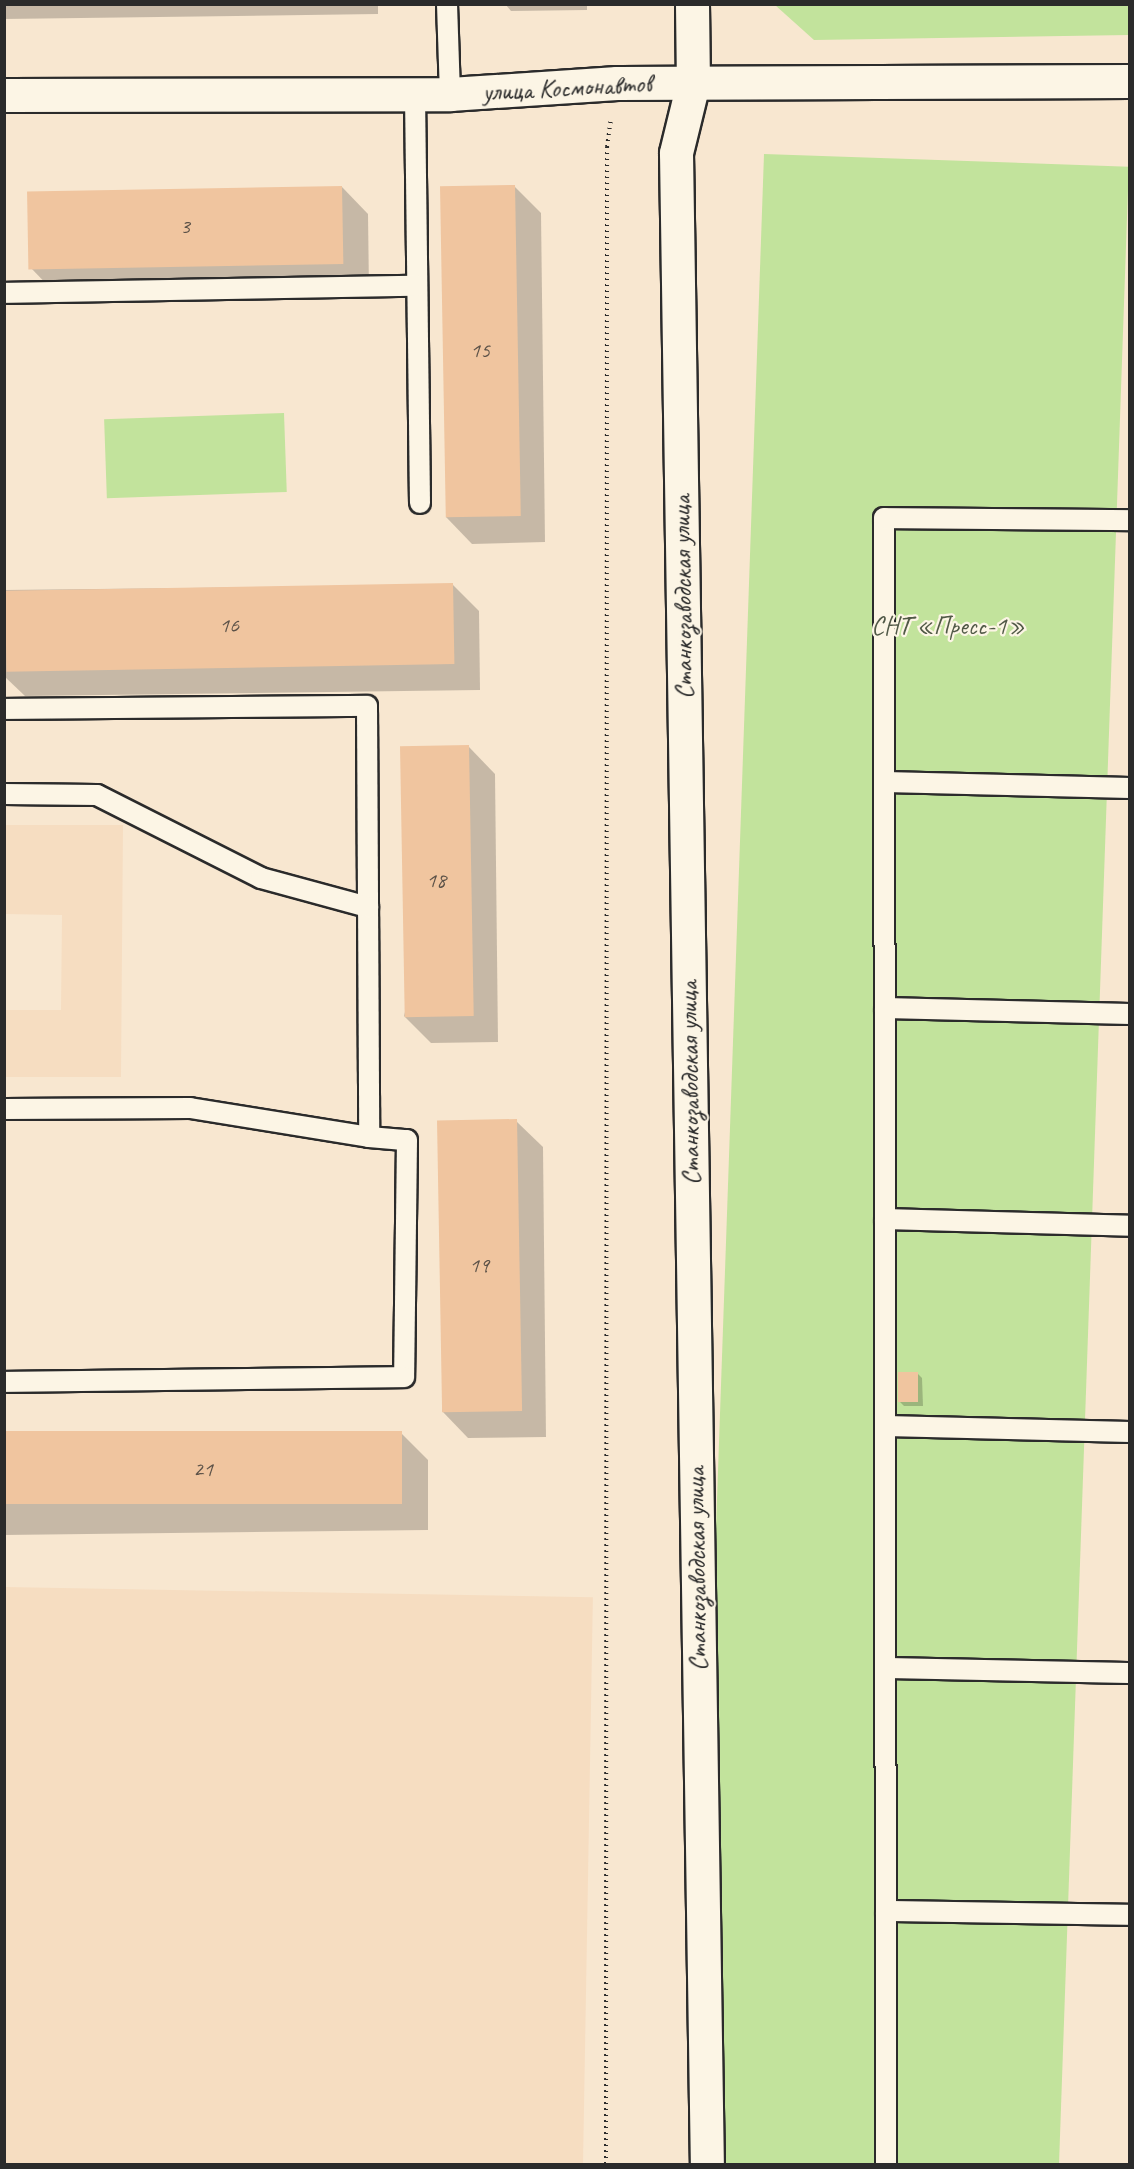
<!DOCTYPE html>
<meta charset="utf-8">
<style>
body{margin:0}
#map{position:relative;width:1134px;height:2169px;overflow:hidden;background:#f8e7d0;font-family:Caveat,sans-serif}
div>[style]{position:absolute}
[style*='--x']{left:calc(var(--x)*1px);top:calc(var(--y)*1px);width:calc(var(--w)*1px);rotate:calc(var(--a)*1deg)}
.built>*{inset:0;background:#f6ddc1;transform-origin:0 0}
.green>*{inset:0;background:#c2e39c;transform-origin:0 0}
.shadow>*{inset:0;background:#0003}
.building>*{inset:0;background:#f0c59f;transform-origin:0 0}
.path>*{height:4px;margin-top:-2px;transform-origin:0;background:repeating-linear-gradient(90deg,#2b2b2b 0 1.5px,transparent 0 6px)}
.roads{filter:drop-shadow(2px 0 #2b2b2b) drop-shadow(-2px 0 #2b2b2b) drop-shadow(0 2px #2b2b2b) drop-shadow(0 -2px #2b2b2b)}
.lane>*{height:20px;margin:-10px;padding:0 10px;transform-origin:10px;border-radius:10px;background:#fcf5e5}
.secondary>*{height:33px;margin:-16.5px;padding:0 16.5px;transform-origin:16.5px;border-radius:16.5px;background:#fcf5e5}
span{translate:-50% -50%;white-space:nowrap;text-align:center;line-height:1.15;-webkit-text-stroke:4.5px #fcf5e5;paint-order:stroke}
.number-label{font-size:22px;color:#5c5248}
.number-label span{-webkit-text-stroke-width:0}
.street-label{font-size:26px;color:#2b2b2b}
.park-label{font-size:26px;color:#515947}
.frame{position:absolute;inset:0;border:6px solid #2b2b2b;pointer-events:none}
</style>
<div id="map">
<div class="built">
<div style="clip-path:polygon(5px 825px,123px 825px,121px 1077px,5px 1077px,5px 1010px,61px 1010px,62px 915px,5px 914px)"></div>
<div style="left:5px;top:1587px;width:588px;height:577px;rotate:1deg"></div>
</div>
<div class="green">
<div style="clip-path:polygon(775px 5px,1129px 5px,1129px 35px,814px 40px)"></div>
<div style="left:764px;top:154px;width:365px;height:2010px;rotate:2deg"></div>
<div style="left:284px;top:413px;width:79px;height:180px;rotate:88deg"></div>
</div>
<div class="shadow">
<div style="clip-path:polygon(4px 4px,378px 4px,378px 14px,4px 19px)"></div>
<div style="clip-path:polygon(505px 4px,587px 4px,587px 10px,511px 11px)"></div>
<div style="clip-path:polygon(342px 187px,368px 214px,369px 290px,56px 294px,30px 267px)"></div>
<div style="clip-path:polygon(515px 187px,541px 213px,545px 542px,472px 544px,446px 517px)"></div>
<div style="clip-path:polygon(4px 303px,6px 369px,4px 369px)"></div>
<div style="clip-path:polygon(453px 585px,479px 611px,480px 690px,25px 696px,4px 676px,4px 590px)"></div>
<div style="clip-path:polygon(469px 747px,495px 774px,498px 1042px,431px 1043px,404px 1016px)"></div>
<div style="clip-path:polygon(516px 1121px,543px 1147px,546px 1437px,468px 1438px,442px 1411px)"></div>
<div style="clip-path:polygon(917px 1373px,922px 1378px,923px 1406px,904px 1406px,899px 1401px)"></div>
<div style="clip-path:polygon(401px 1433px,428px 1460px,428px 1530px,4px 1535px,4px 1438px)"></div>
</div>
<div class="building">
<div style="left:515px;top:185px;width:331px;height:75px;rotate:89deg"></div>
<div style="left:342px;top:186px;width:78px;height:315px;rotate:89deg"></div>
<div style="left:453px;top:583px;width:81px;height:448px;rotate:89deg"></div>
<div style="left:469px;top:745px;width:271px;height:69px;rotate:89deg"></div>
<div style="left:517px;top:1119px;width:292px;height:80px;rotate:89deg"></div>
<div style="left:898px;top:1372px;width:20px;height:30px"></div>
<div style="left:402px;top:1431px;width:73px;height:398px;rotate:90deg"></div>
</div>
<div class="path">
<div style="--x:606;--y:2164;--w:2017;--a:-89.97"></div>
<div style="--x:607;--y:147;--w:28;--a:-82"></div>
</div>
<div class="roads">
<div class="lane">
<div style="--x:447;--y:4;--w:90;--a:88.1"></div>
<div style="--x:415;--y:94;--w:409;--a:89.3"></div>
<div style="--x:4;--y:293;--w:413;--a:-1"></div>
<div style="--x:4;--y:709;--w:363;--a:-0.5"></div>
<div style="--x:367;--y:706;--w:431;--a:89.7"></div>
<div style="--x:885;--y:782;--w:245;--a:1.4"></div>
<div style="--x:4;--y:794;--w:93;--a:0.6"></div>
<div style="--x:97;--y:795;--w:184;--a:26.8"></div>
<div style="--x:261;--y:878;--w:111;--a:15.2"></div>
<div style="--x:885;--y:1008;--w:245;--a:1.4"></div>
<div style="--x:4;--y:1109;--w:186;--a:-0.3"></div>
<div style="--x:190;--y:1108;--w:181;--a:9.2"></div>
<div style="--x:369;--y:1137;--w:38;--a:5"></div>
<div style="--x:407;--y:1140;--w:237;--a:90.7"></div>
<div style="--x:404;--y:1377;--w:400;--a:179.3"></div>
<div style="--x:885;--y:1219;--w:245;--a:1.6"></div>
<div style="--x:886;--y:1426;--w:244;--a:1.4"></div>
<div style="--x:886;--y:1668;--w:244;--a:1.2"></div>
<div style="--x:886;--y:1911;--w:244;--a:0.9"></div>
<div style="--x:886;--y:2164;--w:1646;--a:-90.07"></div>
<div style="--x:884;--y:518;--w:246;--a:0.5"></div>
</div>
<div class="secondary">
<div style="--x:692;--y:4;--w:79;--a:89.3"></div>
<div style="--x:693;--y:83;--w:72;--a:103.7"></div>
<div style="--x:676;--y:153;--w:2011;--a:89.12"></div>
<div style="--x:4;--y:95;--w:446;--a:-0.1"></div>
<div style="--x:450;--y:94;--w:167;--a:-3.8"></div>
<div style="--x:617;--y:83;--w:513;--a:-0.22"></div>
</div>
</div>
<div class="number-label">
<span style="left:185px;top:227px">3</span>
<span style="left:480px;top:351px">15</span>
<span style="left:229px;top:626px">16</span>
<span style="left:436px;top:881px">18</span>
<span style="left:479px;top:1266px">19</span>
<span style="left:203px;top:1470px">21</span>
</div>
<div class="street-label">
<span style="left:567px;top:88px;rotate:-3deg">улица Космонавтов</span>
<span style="left:683px;top:597px;rotate:-91deg">Станкозаводская улица</span>
<span style="left:690px;top:1083px;rotate:-91deg">Станкозаводская улица</span>
<span style="left:697px;top:1569px;rotate:-91deg">Станкозаводская улица</span>
</div>
<div class="park-label">
<span style="left:948px;top:626px">СНТ «Пресс-1»</span>
</div>
<div class="frame"></div>
</div>
